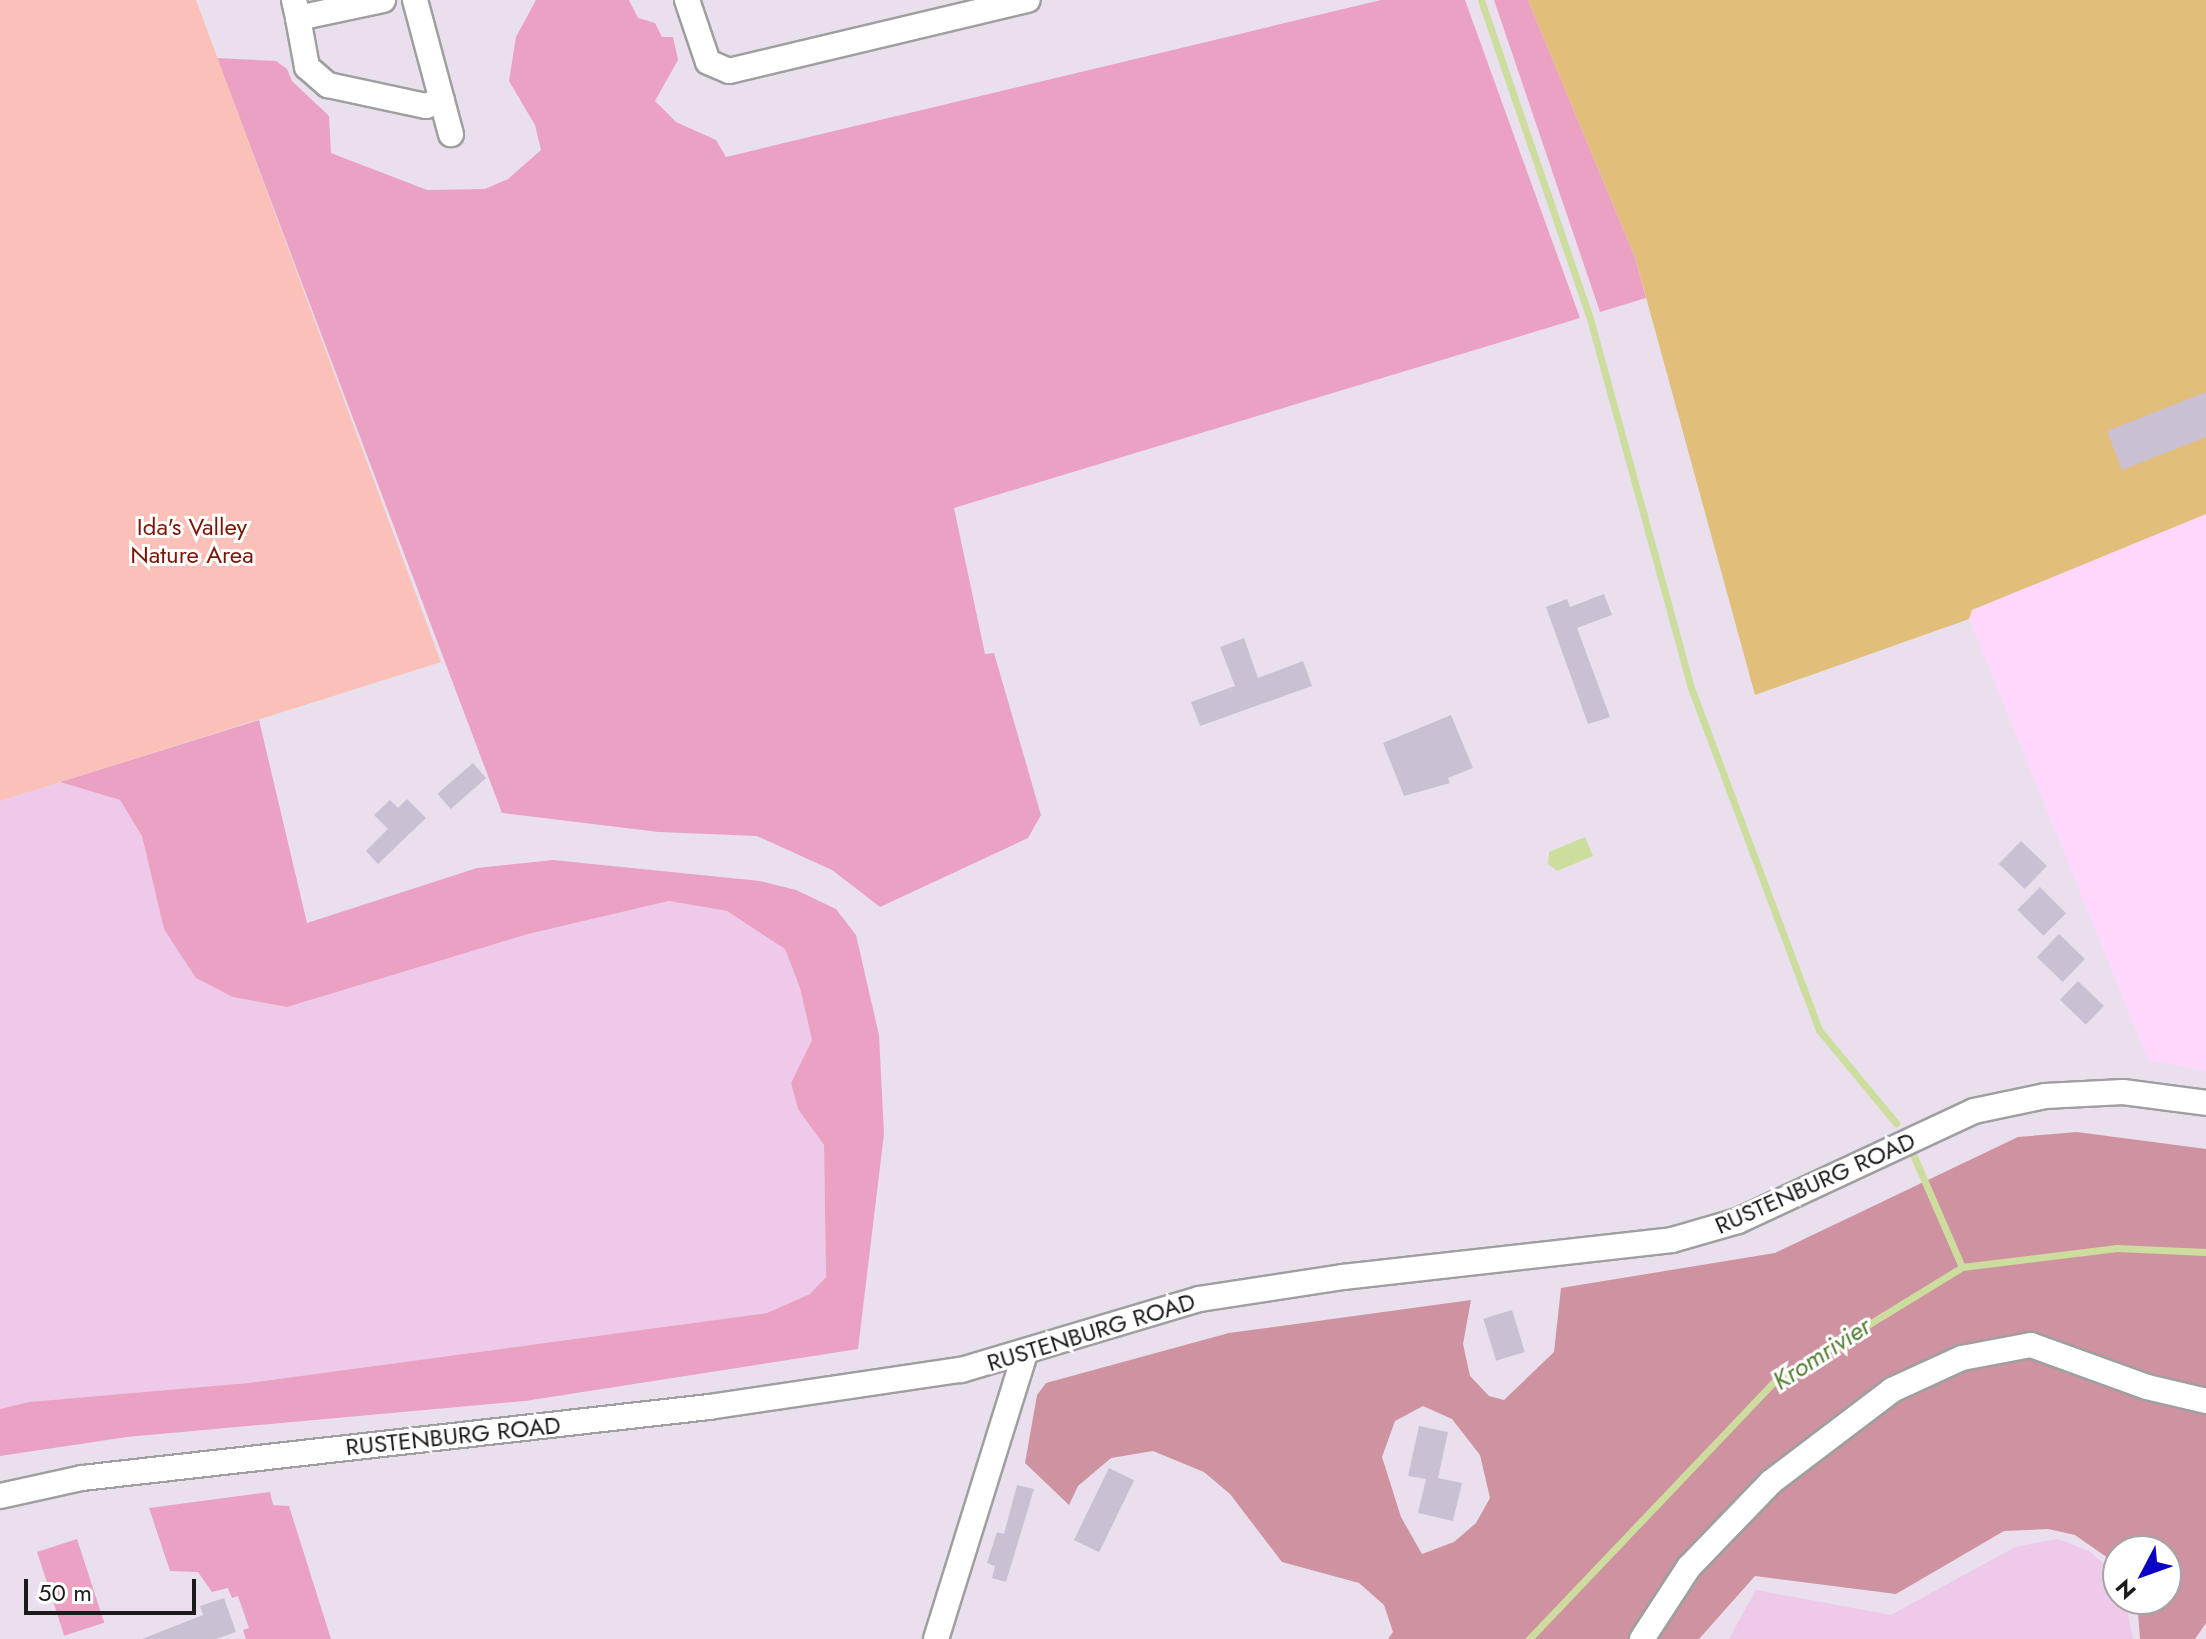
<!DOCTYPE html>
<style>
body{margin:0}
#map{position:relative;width:2206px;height:1639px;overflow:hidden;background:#e9dfed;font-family:Jost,sans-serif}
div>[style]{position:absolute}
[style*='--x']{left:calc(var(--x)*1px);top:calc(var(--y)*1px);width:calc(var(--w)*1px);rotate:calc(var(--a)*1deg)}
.education>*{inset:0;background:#ffd7fd}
.farmland>*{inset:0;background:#eec9e9}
.grass>*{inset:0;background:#eba2c2;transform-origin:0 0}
.forest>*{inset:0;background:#cf92a1}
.park>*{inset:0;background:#fbc1b8}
.pitch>*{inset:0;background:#e1be79}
.water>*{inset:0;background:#ccdd9d}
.stream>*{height:7px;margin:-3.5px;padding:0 3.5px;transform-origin:3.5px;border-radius:3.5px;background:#ccdd9d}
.building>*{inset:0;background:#cac0d4;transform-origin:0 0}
.roads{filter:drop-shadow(2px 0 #9f9f9f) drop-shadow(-2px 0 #9f9f9f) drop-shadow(0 2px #9f9f9f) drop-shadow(0 -2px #9f9f9f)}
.minor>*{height:24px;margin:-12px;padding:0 12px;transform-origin:12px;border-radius:12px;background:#fff}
span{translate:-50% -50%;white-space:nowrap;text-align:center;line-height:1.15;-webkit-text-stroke:6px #fff;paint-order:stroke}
.park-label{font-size:24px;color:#7b1606}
.street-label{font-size:24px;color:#1b1b1b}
.water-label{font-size:26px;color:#567e35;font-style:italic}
.north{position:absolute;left:2102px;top:1535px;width:80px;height:80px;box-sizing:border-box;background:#fff;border:2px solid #a4a4a4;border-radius:50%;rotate:229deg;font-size:22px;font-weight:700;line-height:32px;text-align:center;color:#1b1b1b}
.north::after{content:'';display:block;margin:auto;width:28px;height:36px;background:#0b00c6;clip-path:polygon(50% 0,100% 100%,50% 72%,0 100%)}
.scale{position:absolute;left:24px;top:1579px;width:172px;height:36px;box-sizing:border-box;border:4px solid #1b1b1b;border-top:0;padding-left:10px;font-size:24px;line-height:28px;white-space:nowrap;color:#1b1b1b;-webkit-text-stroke:6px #fff;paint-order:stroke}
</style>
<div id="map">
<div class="education">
<div style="clip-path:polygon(2206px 514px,2206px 1071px,2148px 1060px,1969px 619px,1972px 610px)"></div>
</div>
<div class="farmland">
<div style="clip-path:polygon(60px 782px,120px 800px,142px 835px,164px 929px,233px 997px,287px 1007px,528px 934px,670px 901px,727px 911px,785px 949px,800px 988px,812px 1040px,791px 1083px,798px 1109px,824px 1145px,826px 1277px,810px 1294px,767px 1313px,248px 1383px,30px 1402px,0 1409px,0 801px)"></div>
<div style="clip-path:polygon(2058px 1539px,2089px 1551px,2118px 1576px,2118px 1599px,2125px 1599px,2133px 1639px,1729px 1639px,1756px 1590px,1891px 1615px,2015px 1547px)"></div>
</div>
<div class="grass">
<div style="clip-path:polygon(536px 0,629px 0,638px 18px,655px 23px,662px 37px,673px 37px,678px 60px,655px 101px,676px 122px,716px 140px,726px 157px,1381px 0,1465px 0,1580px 318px,954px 508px,985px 654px,994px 653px,1041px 815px,1028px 838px,880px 907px,832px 870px,757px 836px,659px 832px,502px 813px,217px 58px,276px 61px,287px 69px,292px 81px,329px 116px,331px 153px,427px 190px,485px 189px,508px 179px,541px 150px,535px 125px,509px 81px,516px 37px)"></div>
<div style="clip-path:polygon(1494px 0,1528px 0,1635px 257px,1646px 298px,1600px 312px)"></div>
<div style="clip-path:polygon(259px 720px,307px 923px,477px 868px,553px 860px,760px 881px,796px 890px,836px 909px,856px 935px,879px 1035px,884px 1134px,858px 1349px,525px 1401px,127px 1437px,0 1456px,0 1409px,29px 1402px,248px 1383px,767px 1313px,810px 1294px,826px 1277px,824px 1145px,798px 1109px,791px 1083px,812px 1040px,800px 988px,785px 949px,727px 911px,669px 901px,528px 934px,287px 1007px,233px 997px,196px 978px,164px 929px,142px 836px,120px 800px,60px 782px)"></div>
<div style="clip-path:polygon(270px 1492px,273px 1505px,289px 1506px,331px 1639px,246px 1639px,243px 1630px,249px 1628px,238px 1596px,232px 1598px,228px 1588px,212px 1592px,198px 1572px,170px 1571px,149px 1508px)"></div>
<div style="left:77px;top:1539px;width:88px;height:42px;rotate:72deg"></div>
</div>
<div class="forest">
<div style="clip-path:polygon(evenodd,2077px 1132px,2206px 1149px,2206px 1623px,2195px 1639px,2140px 1639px,2137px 1599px,2166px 1599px,2166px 1551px,2118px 1551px,2118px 1565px,2075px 1535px,2048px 1529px,2004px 1531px,1896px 1594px,1755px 1576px,1699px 1639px,1388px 1639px,1393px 1632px,1384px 1605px,1359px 1583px,1282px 1562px,1230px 1494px,1204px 1472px,1153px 1451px,1111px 1458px,1078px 1486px,1069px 1505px,1025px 1463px,1037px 1395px,1046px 1383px,1229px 1333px,1471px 1300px,1463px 1344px,1470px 1376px,1489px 1396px,1504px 1400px,1554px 1352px,1561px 1288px,1775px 1253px,2018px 1137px,2077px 1132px,1423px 1406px,1452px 1419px,1480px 1455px,1490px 1498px,1476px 1523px,1454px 1542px,1422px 1554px,1401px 1517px,1382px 1457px,1395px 1421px,1423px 1406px)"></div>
</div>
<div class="park">
<div style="clip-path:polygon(0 0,196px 0,441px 662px,0 801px)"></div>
</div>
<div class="pitch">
<div style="clip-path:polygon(1528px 0,2206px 0,2206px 514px,1972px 610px,1969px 619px,1755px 695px,1635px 257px)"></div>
</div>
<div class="water">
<div style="clip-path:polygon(1585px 837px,1593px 856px,1557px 871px,1548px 864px,1549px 852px)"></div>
</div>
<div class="stream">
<div style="--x:1481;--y:0;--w:333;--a:71.1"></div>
<div style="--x:1589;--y:315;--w:384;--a:74.7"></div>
<div style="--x:1690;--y:685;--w:368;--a:69.5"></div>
<div style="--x:1819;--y:1030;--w:121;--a:50.4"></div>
<div style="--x:1912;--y:1152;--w:125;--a:66.5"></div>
<div style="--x:1529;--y:1639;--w:354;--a:-46.4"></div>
<div style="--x:1773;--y:1383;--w:222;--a:-31.5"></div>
<div style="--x:1962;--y:1267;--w:156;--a:-7"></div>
<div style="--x:2117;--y:1248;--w:89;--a:2.6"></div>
</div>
<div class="building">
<div style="clip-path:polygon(2206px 392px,2206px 437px,2122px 470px,2107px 431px)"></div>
<div style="clip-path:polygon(1604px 594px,1612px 615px,1577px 628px,1610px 717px,1588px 724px,1546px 607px,1567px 599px,1570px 607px)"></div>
<div style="clip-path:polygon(1244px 638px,1258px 678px,1303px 661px,1312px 686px,1200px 726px,1191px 702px,1235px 686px,1220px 647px)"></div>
<div style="clip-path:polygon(1451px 715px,1473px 768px,1448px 778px,1450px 783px,1404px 796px,1383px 743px)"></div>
<div style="left:473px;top:763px;width:20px;height:47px;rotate:49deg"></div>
<div style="clip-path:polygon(407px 799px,426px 818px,378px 864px,366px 851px,388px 829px,374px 815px,390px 800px,398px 808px)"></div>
<div style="left:2021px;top:841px;width:36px;height:32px;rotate:44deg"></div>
<div style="left:2040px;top:887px;width:37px;height:32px;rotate:45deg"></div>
<div style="left:2059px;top:934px;width:36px;height:32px;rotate:44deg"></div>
<div style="left:2078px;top:981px;width:36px;height:26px;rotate:44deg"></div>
<div style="left:1512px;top:1310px;width:44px;height:30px;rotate:73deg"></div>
<div style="clip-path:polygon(1419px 1426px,1448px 1432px,1438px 1478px,1462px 1483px,1453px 1521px,1418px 1513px,1426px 1479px,1408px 1476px)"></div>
<div style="left:1109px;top:1468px;width:28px;height:80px;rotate:26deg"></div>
<div style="clip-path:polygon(1017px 1485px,1034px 1489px,1006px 1582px,992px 1578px,995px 1566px,987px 1563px,997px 1532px,1004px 1534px)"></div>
<div style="clip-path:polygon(224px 1598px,236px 1632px,216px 1639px,142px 1639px,203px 1615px,200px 1606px)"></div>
</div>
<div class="roads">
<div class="minor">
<div style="--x:294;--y:0;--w:18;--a:77"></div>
<div style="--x:298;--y:18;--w:87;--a:-12"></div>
<div style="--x:415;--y:0;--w:139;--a:75"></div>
<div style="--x:687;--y:0;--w:65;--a:71.3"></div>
<div style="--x:708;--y:62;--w:23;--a:23"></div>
<div style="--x:729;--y:71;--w:307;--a:-13.4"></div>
<div style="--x:298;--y:18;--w:50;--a:79.6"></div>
<div style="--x:307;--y:67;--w:28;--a:41"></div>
<div style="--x:328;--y:85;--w:100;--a:12.1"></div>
<div style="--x:426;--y:106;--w:17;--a:-21"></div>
<div style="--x:0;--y:1496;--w:84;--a:-12.4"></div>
<div style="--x:82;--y:1478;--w:631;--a:-6.46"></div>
<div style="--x:709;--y:1407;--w:255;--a:-8.4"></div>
<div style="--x:961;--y:1370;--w:248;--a:-16.6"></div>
<div style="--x:1199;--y:1299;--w:146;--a:-8.7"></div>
<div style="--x:1343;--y:1277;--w:331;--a:-6.4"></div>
<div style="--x:1672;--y:1240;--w:69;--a:-16.1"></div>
<div style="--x:1738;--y:1221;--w:260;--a:-25"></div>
<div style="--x:1974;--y:1111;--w:73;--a:-11.9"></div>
<div style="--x:2045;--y:1096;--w:78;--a:-2.9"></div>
<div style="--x:2123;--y:1092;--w:84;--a:7.5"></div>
<div style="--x:936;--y:1639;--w:300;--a:-72.7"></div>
<div style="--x:1642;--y:1639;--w:86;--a:-56.9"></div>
<div style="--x:1689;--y:1567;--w:118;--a:-46"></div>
<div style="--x:1771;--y:1482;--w:152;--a:-37.2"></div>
<div style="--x:1892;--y:1390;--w:77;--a:-24.6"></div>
<div style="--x:1962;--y:1358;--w:70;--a:-10.7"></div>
<div style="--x:2031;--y:1345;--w:123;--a:19.9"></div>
<div style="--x:2147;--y:1387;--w:61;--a:13.3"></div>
</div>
</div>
<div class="park-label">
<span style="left:192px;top:541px">Ida's Valley<br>Nature Area</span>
</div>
<div class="street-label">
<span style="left:1815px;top:1183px;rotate:-24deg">RUSTENBURG ROAD</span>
<span style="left:1091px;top:1332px;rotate:-17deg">RUSTENBURG ROAD</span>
<span style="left:453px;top:1436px;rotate:-6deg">RUSTENBURG ROAD</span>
</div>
<div class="water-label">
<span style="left:1822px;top:1354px;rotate:-33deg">Kromrivier</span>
</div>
<div class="north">N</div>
<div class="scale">50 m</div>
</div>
